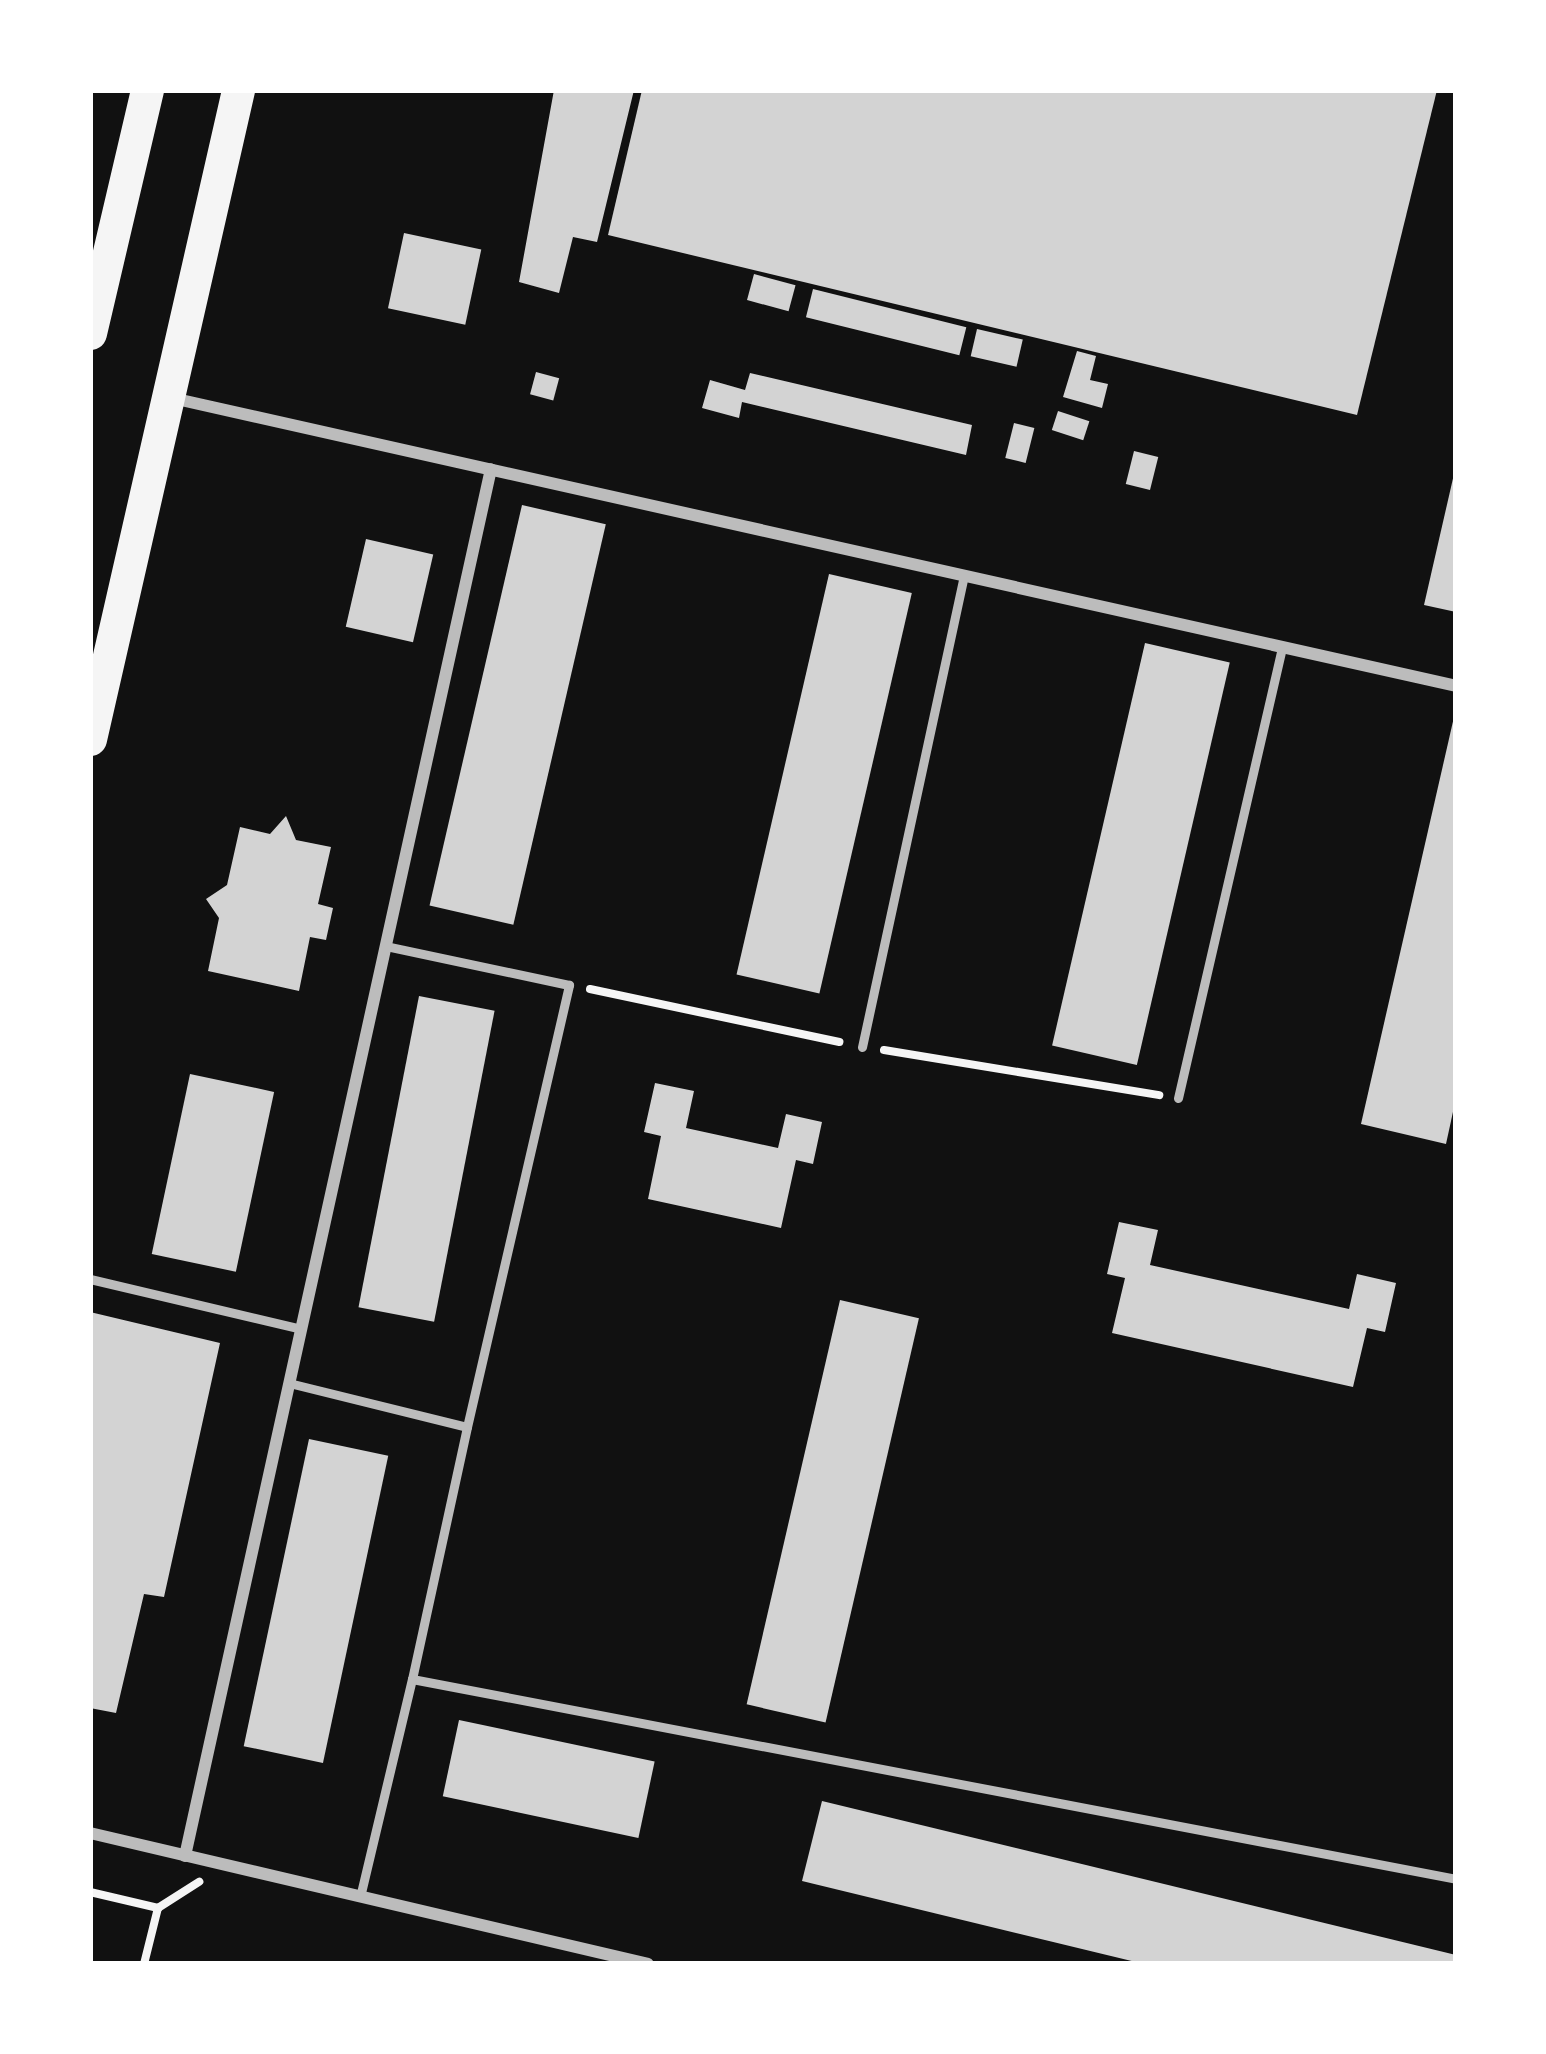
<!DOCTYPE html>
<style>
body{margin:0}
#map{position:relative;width:1546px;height:2054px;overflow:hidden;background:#111;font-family:"Golos Text",sans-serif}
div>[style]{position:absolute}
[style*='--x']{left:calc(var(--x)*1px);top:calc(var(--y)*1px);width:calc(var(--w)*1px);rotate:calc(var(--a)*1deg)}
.building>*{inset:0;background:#d3d3d3;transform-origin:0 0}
.path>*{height:8px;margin:-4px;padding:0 4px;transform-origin:4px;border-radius:4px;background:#f5f5f5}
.service>*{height:9px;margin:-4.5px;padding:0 4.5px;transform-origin:4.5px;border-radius:4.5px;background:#bcbcbc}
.minor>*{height:12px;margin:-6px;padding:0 6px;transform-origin:6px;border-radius:6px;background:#bcbcbc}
.trunk>*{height:33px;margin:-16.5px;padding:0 16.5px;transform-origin:16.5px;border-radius:16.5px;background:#f5f5f5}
span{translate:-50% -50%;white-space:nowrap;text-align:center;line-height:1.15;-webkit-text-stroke:9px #fff;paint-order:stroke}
.frame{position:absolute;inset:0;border:93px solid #fff;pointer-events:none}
</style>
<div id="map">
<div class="building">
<div style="clip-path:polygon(554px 90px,634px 90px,597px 242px,573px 237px,559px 293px,519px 282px)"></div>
<div style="clip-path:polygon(642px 90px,1437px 90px,1357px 415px,608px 235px)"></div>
<div style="left:404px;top:233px;width:79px;height:77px;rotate:12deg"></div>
<div style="left:754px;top:274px;width:43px;height:27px;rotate:15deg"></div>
<div style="left:813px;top:289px;width:158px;height:29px;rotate:14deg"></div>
<div style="left:977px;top:329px;width:47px;height:28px;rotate:13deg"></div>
<div style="clip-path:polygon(1077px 351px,1096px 356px,1090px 380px,1108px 384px,1102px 408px,1063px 397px)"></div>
<div style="left:536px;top:372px;width:24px;height:23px;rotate:15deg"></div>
<div style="clip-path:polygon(750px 373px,972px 425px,966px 455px,742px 402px,739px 418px,702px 408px,710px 380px,745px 390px)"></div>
<div style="left:1058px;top:411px;width:33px;height:20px;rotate:18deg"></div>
<div style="left:1014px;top:423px;width:21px;height:36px;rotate:14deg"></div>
<div style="left:1134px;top:451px;width:25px;height:34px;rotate:14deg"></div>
<div style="clip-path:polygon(1454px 474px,1456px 474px,1456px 612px,1424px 605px)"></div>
<div style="left:522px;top:505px;width:86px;height:411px;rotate:13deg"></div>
<div style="left:366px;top:539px;width:69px;height:90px;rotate:13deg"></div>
<div style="left:829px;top:574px;width:85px;height:411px;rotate:13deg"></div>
<div style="left:1145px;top:643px;width:87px;height:413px;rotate:13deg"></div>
<div style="clip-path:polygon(1454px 717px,1456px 1098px,1446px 1144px,1361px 1124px)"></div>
<div style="clip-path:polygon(286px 816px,296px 840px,331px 847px,318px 904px,333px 908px,326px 940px,310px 937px,299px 991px,208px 971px,219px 918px,206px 899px,227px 885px,240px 827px,270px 834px)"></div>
<div style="left:419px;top:996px;width:77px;height:317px;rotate:11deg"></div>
<div style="left:190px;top:1074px;width:86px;height:184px;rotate:12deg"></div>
<div style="clip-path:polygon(655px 1083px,694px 1091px,686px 1128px,778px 1148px,786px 1114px,822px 1122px,813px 1164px,796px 1160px,781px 1228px,648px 1199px,661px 1136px,644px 1132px)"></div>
<div style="clip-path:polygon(1119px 1222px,1158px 1230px,1150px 1265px,1349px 1309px,1357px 1274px,1396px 1283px,1385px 1332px,1367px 1328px,1353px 1387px,1112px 1333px,1125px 1278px,1107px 1274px)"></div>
<div style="left:840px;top:1300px;width:81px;height:415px;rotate:13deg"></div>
<div style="clip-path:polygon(90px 1312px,220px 1343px,164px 1597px,144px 1594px,116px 1713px,90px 1708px)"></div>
<div style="left:309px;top:1439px;width:81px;height:314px;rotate:12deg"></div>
<div style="left:459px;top:1720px;width:200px;height:78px;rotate:12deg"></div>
<div style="clip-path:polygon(822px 1801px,1456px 1955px,1456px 1964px,1144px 1964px,802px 1881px)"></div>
</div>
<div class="path">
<div style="--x:590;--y:989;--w:255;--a:12"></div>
<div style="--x:884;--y:1050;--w:279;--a:9.3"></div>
<div style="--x:90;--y:1892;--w:70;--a:13.2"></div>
<div style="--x:158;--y:1908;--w:49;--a:-32.4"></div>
<div style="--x:144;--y:1964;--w:58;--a:-76"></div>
</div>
<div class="service">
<div style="--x:862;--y:1047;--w:482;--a:-77.8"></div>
<div style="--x:1178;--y:1098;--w:463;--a:-77"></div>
<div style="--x:90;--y:1279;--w:217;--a:13.3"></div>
<div style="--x:289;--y:1383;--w:183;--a:13.9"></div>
<div style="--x:467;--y:1427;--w:454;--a:-77"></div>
<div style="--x:569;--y:985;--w:187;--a:-168"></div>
<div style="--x:467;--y:1427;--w:258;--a:102.3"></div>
<div style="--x:412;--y:1679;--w:1063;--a:10.84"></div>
<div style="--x:360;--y:1897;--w:224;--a:-76.6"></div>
</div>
<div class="minor">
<div style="--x:172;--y:398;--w:1316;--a:12.64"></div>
<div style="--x:90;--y:1833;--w:573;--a:13.21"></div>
<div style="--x:185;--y:1856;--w:1420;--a:-77.56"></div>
</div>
<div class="trunk">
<div style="--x:90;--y:333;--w:250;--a:-76.8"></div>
<div style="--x:90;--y:739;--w:666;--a:-77.15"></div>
</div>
<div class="frame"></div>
</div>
